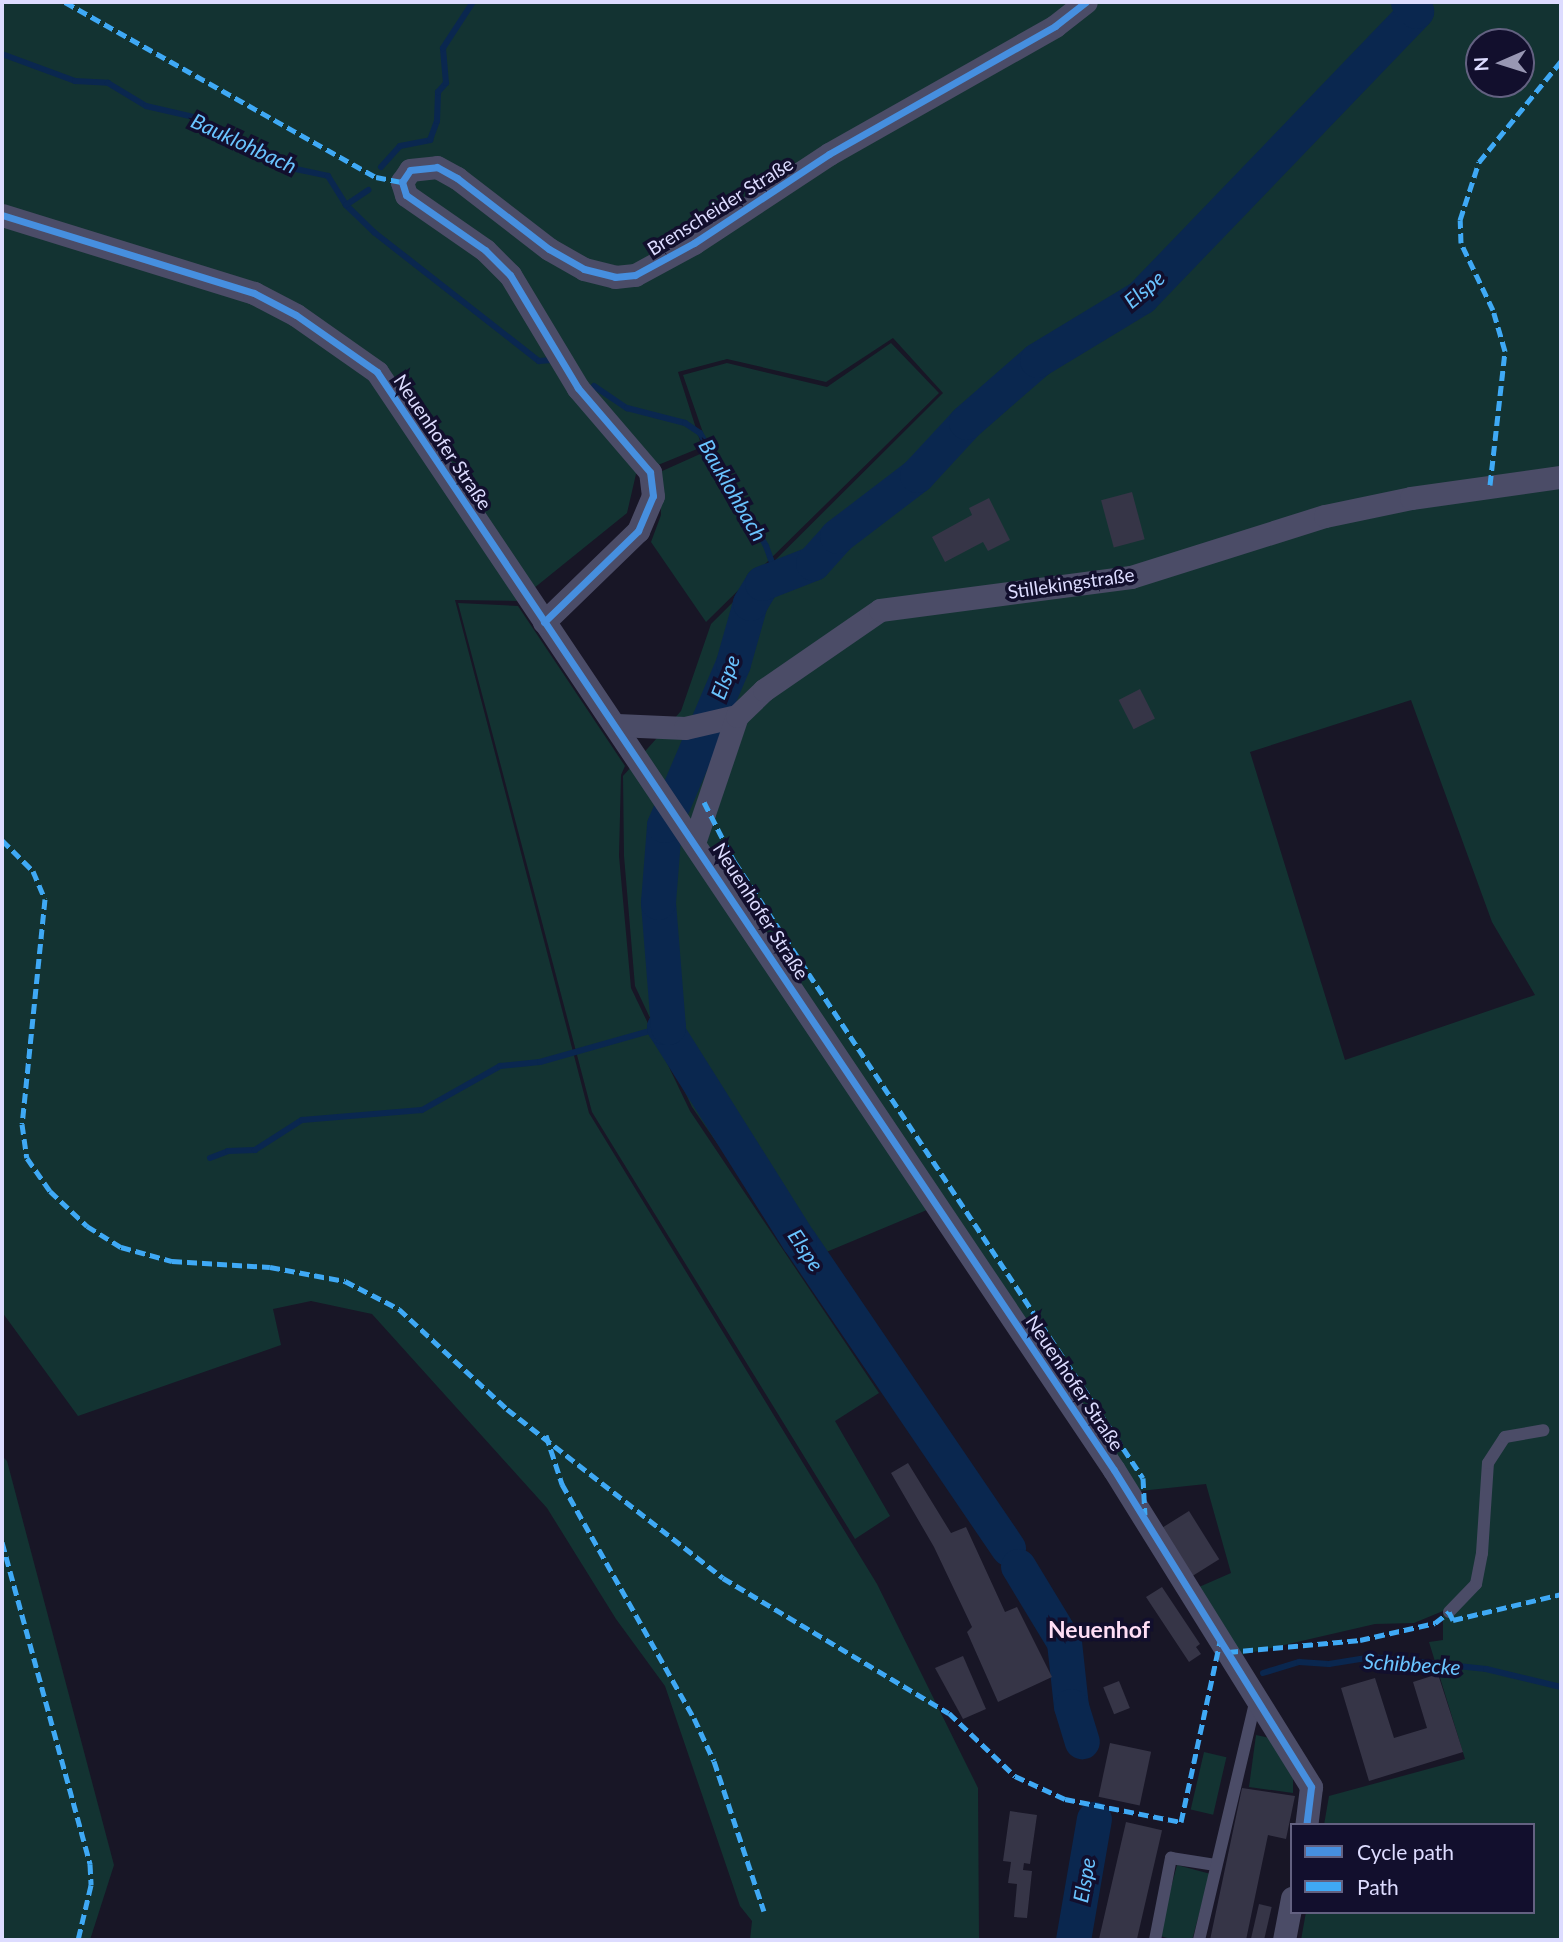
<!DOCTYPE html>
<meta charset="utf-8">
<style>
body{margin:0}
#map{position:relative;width:1563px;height:1942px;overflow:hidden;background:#181626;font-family:Lato,sans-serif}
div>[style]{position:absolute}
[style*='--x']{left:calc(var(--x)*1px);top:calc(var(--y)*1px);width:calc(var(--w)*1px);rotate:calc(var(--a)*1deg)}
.green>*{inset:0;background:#133332;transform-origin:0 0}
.stream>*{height:6px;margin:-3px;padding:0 3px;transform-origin:3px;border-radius:3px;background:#0a274f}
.river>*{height:35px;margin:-17.5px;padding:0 17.5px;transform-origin:17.5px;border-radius:17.5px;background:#0a274f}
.building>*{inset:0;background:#363547;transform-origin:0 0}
.service>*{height:12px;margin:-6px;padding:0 6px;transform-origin:6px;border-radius:6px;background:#4b4c67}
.minor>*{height:23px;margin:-11.5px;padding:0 11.5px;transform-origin:11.5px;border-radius:11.5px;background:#4b4c67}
.quiet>*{height:5px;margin-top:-2.5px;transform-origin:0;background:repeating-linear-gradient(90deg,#3fa9f5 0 10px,transparent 0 15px)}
.cycleway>*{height:7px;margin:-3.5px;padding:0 3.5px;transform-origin:3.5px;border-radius:3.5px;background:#468fdf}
span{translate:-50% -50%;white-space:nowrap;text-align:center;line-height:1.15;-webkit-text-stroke:7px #120f2d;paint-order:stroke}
.street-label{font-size:19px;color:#dddcff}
.water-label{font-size:21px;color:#6ac4ff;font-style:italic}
.quarter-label{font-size:23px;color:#ffdef5;font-weight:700}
.frame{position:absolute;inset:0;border:4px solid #dddcff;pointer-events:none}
.legend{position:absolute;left:1290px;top:1823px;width:245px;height:91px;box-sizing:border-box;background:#120f2d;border:2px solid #636181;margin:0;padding:9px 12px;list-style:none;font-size:21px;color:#dddcff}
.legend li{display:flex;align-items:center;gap:14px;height:35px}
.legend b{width:35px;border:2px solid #636181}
.north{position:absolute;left:1465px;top:28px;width:70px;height:70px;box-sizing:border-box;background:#120f2d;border:2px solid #636181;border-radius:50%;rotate:267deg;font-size:19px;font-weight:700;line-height:28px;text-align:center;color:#dddcff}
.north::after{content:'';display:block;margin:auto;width:24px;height:32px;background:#9897b3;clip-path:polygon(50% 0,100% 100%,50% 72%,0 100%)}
</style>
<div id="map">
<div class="green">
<div style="clip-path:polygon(evenodd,2px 2px,1561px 2px,1561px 1940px,1301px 1940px,1306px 1912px,1533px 1912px,1533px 1825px,1324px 1825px,1329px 1796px,1465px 1759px,1429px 1642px,1443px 1640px,1443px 1611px,1414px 1623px,1375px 1624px,1241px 1655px,1199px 1587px,1231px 1573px,1206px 1484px,1140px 1491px,946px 1202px,800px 1263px,692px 1107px,635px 986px,624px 856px,623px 776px,681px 711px,711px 624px,943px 393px,893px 338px,826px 382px,727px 359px,678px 372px,702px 447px,636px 474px,627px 513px,518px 601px,455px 600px,589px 1113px,877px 1584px,978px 1788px,979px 1940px,750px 1940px,752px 1921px,740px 1906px,665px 1686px,616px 1619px,547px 1508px,372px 1314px,311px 1301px,273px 1309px,281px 1345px,78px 1416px,2px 1312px,2px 2px,1479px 42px,1521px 42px,1521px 84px,1479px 84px,1479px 42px,2px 2px,1411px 700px,1492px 922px,1535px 995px,1345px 1060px,1250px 752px,1411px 700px)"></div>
<div style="clip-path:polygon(891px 343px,939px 393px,706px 622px,651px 542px,661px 515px,660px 472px,709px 450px,683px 375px,727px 363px,827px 387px)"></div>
<div style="clip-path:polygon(458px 603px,518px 606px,625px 766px,621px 775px,619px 856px,631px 988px,690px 1111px,879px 1393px,835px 1421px,890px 1516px,855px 1539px,592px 1112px)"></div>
<div style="clip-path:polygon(2px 1456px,7px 1461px,114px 1865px,90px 1940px,2px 1940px)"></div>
<div style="clip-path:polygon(1256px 1735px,1270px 1738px,1293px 1778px,1293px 1793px,1249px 1787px)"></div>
<div style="left:1204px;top:1752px;width:23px;height:59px;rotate:13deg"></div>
<div style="left:1177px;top:1865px;width:34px;height:73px;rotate:15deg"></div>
</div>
<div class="stream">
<div style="--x:2;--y:54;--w:78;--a:20.3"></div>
<div style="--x:75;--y:81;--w:33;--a:3"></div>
<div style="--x:108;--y:83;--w:44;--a:31.2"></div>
<div style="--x:146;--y:106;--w:53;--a:13"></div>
<div style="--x:198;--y:118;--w:106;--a:28.3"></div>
<div style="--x:291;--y:168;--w:38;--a:12"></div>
<div style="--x:328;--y:176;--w:34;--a:58"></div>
<div style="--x:346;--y:205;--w:40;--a:44"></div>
<div style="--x:375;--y:233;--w:208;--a:38"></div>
<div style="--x:539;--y:361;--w:13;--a:-4"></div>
<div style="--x:381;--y:167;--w:28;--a:-48"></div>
<div style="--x:400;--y:146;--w:31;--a:-11"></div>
<div style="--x:430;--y:140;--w:20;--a:-70"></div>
<div style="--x:437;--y:121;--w:29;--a:-88"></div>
<div style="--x:438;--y:92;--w:12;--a:-48"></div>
<div style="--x:446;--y:83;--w:35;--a:-95"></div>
<div style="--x:443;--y:48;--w:55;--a:-56.9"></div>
<div style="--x:346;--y:205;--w:27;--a:-34"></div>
<div style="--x:594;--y:386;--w:40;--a:34"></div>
<div style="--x:627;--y:408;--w:60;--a:14.5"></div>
<div style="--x:685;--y:423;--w:18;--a:34"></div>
<div style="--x:700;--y:433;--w:131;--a:59.7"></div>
<div style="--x:766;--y:546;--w:35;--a:70"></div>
<div style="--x:210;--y:1158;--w:19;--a:-21"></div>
<div style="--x:228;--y:1151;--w:27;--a:-2"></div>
<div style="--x:255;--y:1150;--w:56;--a:-32.6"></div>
<div style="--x:302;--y:1120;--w:120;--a:-4.8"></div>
<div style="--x:422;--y:1110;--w:90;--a:-29.4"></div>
<div style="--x:500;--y:1066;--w:40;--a:-5.7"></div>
<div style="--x:540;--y:1062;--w:129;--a:-15.8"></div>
<div style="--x:1263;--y:1673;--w:38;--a:-17"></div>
<div style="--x:1299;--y:1662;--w:30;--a:4"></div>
<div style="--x:1329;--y:1664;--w:44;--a:-9.2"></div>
<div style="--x:1372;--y:1657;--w:115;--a:6"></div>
<div style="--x:1486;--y:1669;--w:77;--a:13.5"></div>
</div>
<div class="river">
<div style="--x:1008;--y:1548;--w:371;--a:-124.2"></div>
<div style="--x:799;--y:1241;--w:253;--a:-122.2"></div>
<div style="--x:664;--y:1027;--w:4;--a:0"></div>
<div style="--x:668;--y:1027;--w:125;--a:-94.6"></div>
<div style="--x:658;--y:902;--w:77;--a:-85.5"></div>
<div style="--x:664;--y:825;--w:176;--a:-66.9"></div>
<div style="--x:733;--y:663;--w:62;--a:-74.2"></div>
<div style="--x:750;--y:603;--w:23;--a:-59"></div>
<div style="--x:762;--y:583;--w:55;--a:-21.4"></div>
<div style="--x:813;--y:563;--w:36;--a:-48"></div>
<div style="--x:837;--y:536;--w:101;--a:-37.3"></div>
<div style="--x:917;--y:475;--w:72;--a:-47.2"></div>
<div style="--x:966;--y:422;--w:94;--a:-41.1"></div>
<div style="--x:1037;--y:360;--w:122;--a:-31.2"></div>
<div style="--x:1141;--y:297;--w:397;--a:-46.1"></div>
<div style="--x:1416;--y:11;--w:12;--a:-132"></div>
<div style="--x:1018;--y:1566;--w:89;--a:58.8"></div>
<div style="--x:1064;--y:1642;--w:64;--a:83.8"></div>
<div style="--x:1071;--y:1706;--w:37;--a:73"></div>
<div style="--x:1073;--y:1940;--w:123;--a:-80.2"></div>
</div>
<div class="building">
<div style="left:1132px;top:492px;width:49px;height:32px;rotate:75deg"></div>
<div style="clip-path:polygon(989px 498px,1010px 540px,988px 551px,983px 542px,945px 562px,932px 537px,972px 515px,969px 508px)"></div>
<div style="left:1140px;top:689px;width:33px;height:24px;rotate:63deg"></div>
<div style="clip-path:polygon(908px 1463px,951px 1533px,966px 1527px,1005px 1612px,1017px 1607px,1052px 1677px,998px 1702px,967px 1632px,972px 1627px,934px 1547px,891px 1473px)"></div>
<div style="left:1189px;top:1511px;width:57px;height:32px;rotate:58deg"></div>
<div style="clip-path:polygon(1162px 1587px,1200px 1644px,1196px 1647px,1201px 1654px,1189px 1662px,1146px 1597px)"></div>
<div style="clip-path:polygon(963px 1656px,986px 1709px,963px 1719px,935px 1668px)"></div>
<div style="clip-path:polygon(1438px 1674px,1463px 1752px,1369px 1781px,1341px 1688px,1375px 1678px,1394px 1738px,1427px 1728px,1413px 1682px)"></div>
<div style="left:1119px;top:1681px;width:29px;height:17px;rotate:68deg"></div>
<div style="left:1110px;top:1743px;width:42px;height:55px;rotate:12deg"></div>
<div style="clip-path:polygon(1242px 1788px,1295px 1796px,1286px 1839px,1268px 1835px,1246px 1940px,1210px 1940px)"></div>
<div style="clip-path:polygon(1010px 1811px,1037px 1815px,1030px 1864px,1024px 1863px,1023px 1870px,1032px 1871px,1027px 1918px,1014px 1917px,1017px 1884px,1008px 1883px,1011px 1862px,1003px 1861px)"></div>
<div style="left:1126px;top:1822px;width:37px;height:120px;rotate:13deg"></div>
<div style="left:1259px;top:1904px;width:13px;height:37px;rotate:13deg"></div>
</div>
<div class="service">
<div style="--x:1449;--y:1612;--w:39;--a:-46"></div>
<div style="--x:1476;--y:1584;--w:32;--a:-79"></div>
<div style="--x:1482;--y:1553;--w:90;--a:-86.2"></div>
<div style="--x:1488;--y:1463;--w:31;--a:-57"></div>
<div style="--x:1505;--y:1437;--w:39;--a:-10"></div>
<div style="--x:1155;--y:1940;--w:84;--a:-79"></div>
<div style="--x:1171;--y:1858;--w:45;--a:9"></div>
<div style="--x:1199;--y:1940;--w:248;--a:-76.7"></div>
</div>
<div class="minor">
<div style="--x:2;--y:215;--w:264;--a:17.2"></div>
<div style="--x:254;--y:293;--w:47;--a:27.6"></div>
<div style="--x:296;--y:315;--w:99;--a:35.1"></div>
<div style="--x:377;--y:372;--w:1322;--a:56.13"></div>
<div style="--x:1114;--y:1470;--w:373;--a:58.1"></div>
<div style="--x:1311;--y:1787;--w:38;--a:97"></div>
<div style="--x:544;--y:622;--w:131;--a:-44.1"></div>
<div style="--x:638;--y:531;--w:38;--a:-67"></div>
<div style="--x:653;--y:496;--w:24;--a:-97"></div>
<div style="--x:650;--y:472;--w:111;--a:-130.6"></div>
<div style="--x:578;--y:388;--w:132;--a:-121"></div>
<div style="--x:510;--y:275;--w:35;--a:-135"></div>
<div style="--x:485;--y:250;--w:96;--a:-145.2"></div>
<div style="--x:406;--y:195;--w:14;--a:-107"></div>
<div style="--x:402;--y:182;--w:14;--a:-56"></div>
<div style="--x:410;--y:170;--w:27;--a:-6"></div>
<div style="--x:437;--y:167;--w:23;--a:29"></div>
<div style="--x:457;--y:178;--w:116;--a:37.7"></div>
<div style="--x:549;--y:249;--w:40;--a:29.7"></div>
<div style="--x:584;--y:269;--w:32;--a:14"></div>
<div style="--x:615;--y:277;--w:20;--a:-6"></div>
<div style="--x:635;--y:275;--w:67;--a:-28.5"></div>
<div style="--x:694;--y:243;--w:162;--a:-33.4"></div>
<div style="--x:829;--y:154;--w:260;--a:-29.5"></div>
<div style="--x:1055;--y:26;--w:39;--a:-38"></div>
<div style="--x:617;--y:725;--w:68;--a:2.5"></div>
<div style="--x:685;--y:728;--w:53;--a:-13"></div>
<div style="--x:695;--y:840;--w:131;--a:-71.3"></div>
<div style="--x:737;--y:716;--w:37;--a:-44"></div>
<div style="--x:764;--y:690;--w:141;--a:-34.6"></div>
<div style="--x:880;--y:610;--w:253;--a:-7.5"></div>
<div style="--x:1131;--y:577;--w:203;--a:-17.5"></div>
<div style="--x:1325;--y:516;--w:88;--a:-11.8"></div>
<div style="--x:1411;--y:498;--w:151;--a:-8"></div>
<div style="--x:1284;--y:1940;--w:43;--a:-79.2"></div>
</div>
<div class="quiet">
<div style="--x:65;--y:2;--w:357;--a:29.4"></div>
<div style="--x:376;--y:177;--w:26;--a:11"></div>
<div style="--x:1490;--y:485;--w:135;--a:-83.6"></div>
<div style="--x:1505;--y:351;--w:43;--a:-106.3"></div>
<div style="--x:1493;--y:310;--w:74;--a:-115.5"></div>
<div style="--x:1461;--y:243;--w:23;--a:-92"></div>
<div style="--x:1460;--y:220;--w:61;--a:-71.9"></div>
<div style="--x:1479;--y:162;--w:130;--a:-50.9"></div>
<div style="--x:704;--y:802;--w:66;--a:63"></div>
<div style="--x:734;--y:861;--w:740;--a:56.46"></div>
<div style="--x:1143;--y:1478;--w:37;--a:87"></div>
<div style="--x:2;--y:840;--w:44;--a:45"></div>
<div style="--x:33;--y:871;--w:30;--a:67"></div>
<div style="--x:45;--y:899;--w:226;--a:95.8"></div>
<div style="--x:22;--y:1124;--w:34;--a:82"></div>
<div style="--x:27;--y:1158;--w:40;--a:55.1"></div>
<div style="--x:50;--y:1191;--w:51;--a:43.4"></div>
<div style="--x:87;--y:1226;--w:40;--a:32"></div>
<div style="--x:121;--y:1247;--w:53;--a:15.4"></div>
<div style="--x:172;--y:1261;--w:98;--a:3.5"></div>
<div style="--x:270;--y:1267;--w:76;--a:10.6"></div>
<div style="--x:345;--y:1281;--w:61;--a:27.4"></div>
<div style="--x:399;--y:1309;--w:147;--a:42.8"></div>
<div style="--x:507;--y:1409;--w:274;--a:38"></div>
<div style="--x:723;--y:1578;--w:263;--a:30.9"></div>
<div style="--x:949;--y:1713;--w:91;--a:43.7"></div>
<div style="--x:1015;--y:1776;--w:55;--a:24.7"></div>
<div style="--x:1065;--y:1799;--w:118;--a:11.2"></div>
<div style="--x:1181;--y:1822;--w:185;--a:-77.8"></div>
<div style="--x:546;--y:1435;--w:52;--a:71.9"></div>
<div style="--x:562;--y:1484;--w:269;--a:60.6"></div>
<div style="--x:694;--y:1718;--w:47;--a:65.1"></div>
<div style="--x:714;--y:1761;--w:158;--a:71.6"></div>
<div style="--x:2;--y:1542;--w:334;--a:74.7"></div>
<div style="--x:90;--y:1864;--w:21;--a:87"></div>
<div style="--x:91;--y:1885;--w:57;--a:103.3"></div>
<div style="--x:1228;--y:1652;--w:133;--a:-5.2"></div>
<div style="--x:1360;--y:1640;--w:77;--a:-12.8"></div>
<div style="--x:1435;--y:1623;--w:18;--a:-38"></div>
<div style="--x:1449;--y:1612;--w:9;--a:63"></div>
<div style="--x:1453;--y:1620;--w:111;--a:-13.5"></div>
</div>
<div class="cycleway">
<div style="--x:2;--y:215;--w:264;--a:17.2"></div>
<div style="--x:254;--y:293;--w:47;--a:27.6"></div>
<div style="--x:296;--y:315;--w:99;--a:35.1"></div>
<div style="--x:377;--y:372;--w:1322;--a:56.13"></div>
<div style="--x:1114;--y:1470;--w:373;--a:58.1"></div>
<div style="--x:1311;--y:1787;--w:38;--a:97"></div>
<div style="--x:544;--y:622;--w:131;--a:-44.1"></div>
<div style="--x:638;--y:531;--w:38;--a:-67"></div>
<div style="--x:653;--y:496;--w:24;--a:-97"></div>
<div style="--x:650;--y:472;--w:111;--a:-130.6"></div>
<div style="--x:578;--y:388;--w:132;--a:-121"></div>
<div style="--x:510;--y:275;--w:35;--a:-135"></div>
<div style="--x:485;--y:250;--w:96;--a:-145.2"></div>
<div style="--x:406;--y:195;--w:14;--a:-107"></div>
<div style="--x:402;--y:182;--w:14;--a:-56"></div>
<div style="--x:410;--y:170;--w:27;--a:-6"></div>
<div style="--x:437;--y:167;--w:23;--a:29"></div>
<div style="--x:457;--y:178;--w:116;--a:37.7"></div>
<div style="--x:549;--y:249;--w:40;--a:29.7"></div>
<div style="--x:584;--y:269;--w:32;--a:14"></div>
<div style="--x:615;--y:277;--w:20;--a:-6"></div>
<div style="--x:635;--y:275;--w:67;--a:-28.5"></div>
<div style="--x:694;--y:243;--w:162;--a:-33.4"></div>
<div style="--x:829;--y:154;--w:260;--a:-29.5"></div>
<div style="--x:1055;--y:26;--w:39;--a:-38"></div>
</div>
<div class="street-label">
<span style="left:720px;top:206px;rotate:-32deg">Brenscheider Straße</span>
<span style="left:443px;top:442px;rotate:56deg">Neuenhofer Straße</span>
<span style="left:1071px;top:583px;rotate:-8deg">Stillekingstraße</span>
<span style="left:761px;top:911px;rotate:57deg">Neuenhofer Straße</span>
<span style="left:1075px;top:1383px;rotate:56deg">Neuenhofer Straße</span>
</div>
<div class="water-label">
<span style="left:244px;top:143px;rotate:25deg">Bauklohbach</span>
<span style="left:1144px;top:289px;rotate:-40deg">Elspe</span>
<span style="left:733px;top:490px;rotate:60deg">Bauklohbach</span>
<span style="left:725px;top:677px;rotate:-69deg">Elspe</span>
<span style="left:806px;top:1250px;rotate:56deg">Elspe</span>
<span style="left:1412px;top:1664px;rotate:4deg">Schibbecke</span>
<span style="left:1084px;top:1880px;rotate:-80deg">Elspe</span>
</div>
<div class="quarter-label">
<span style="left:1099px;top:1629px">Neuenhof</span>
</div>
<div class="frame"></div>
<ul class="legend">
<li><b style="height:9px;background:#468fdf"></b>Cycle path</li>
<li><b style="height:9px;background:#3fa9f5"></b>Path</li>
</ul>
<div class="north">N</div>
</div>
